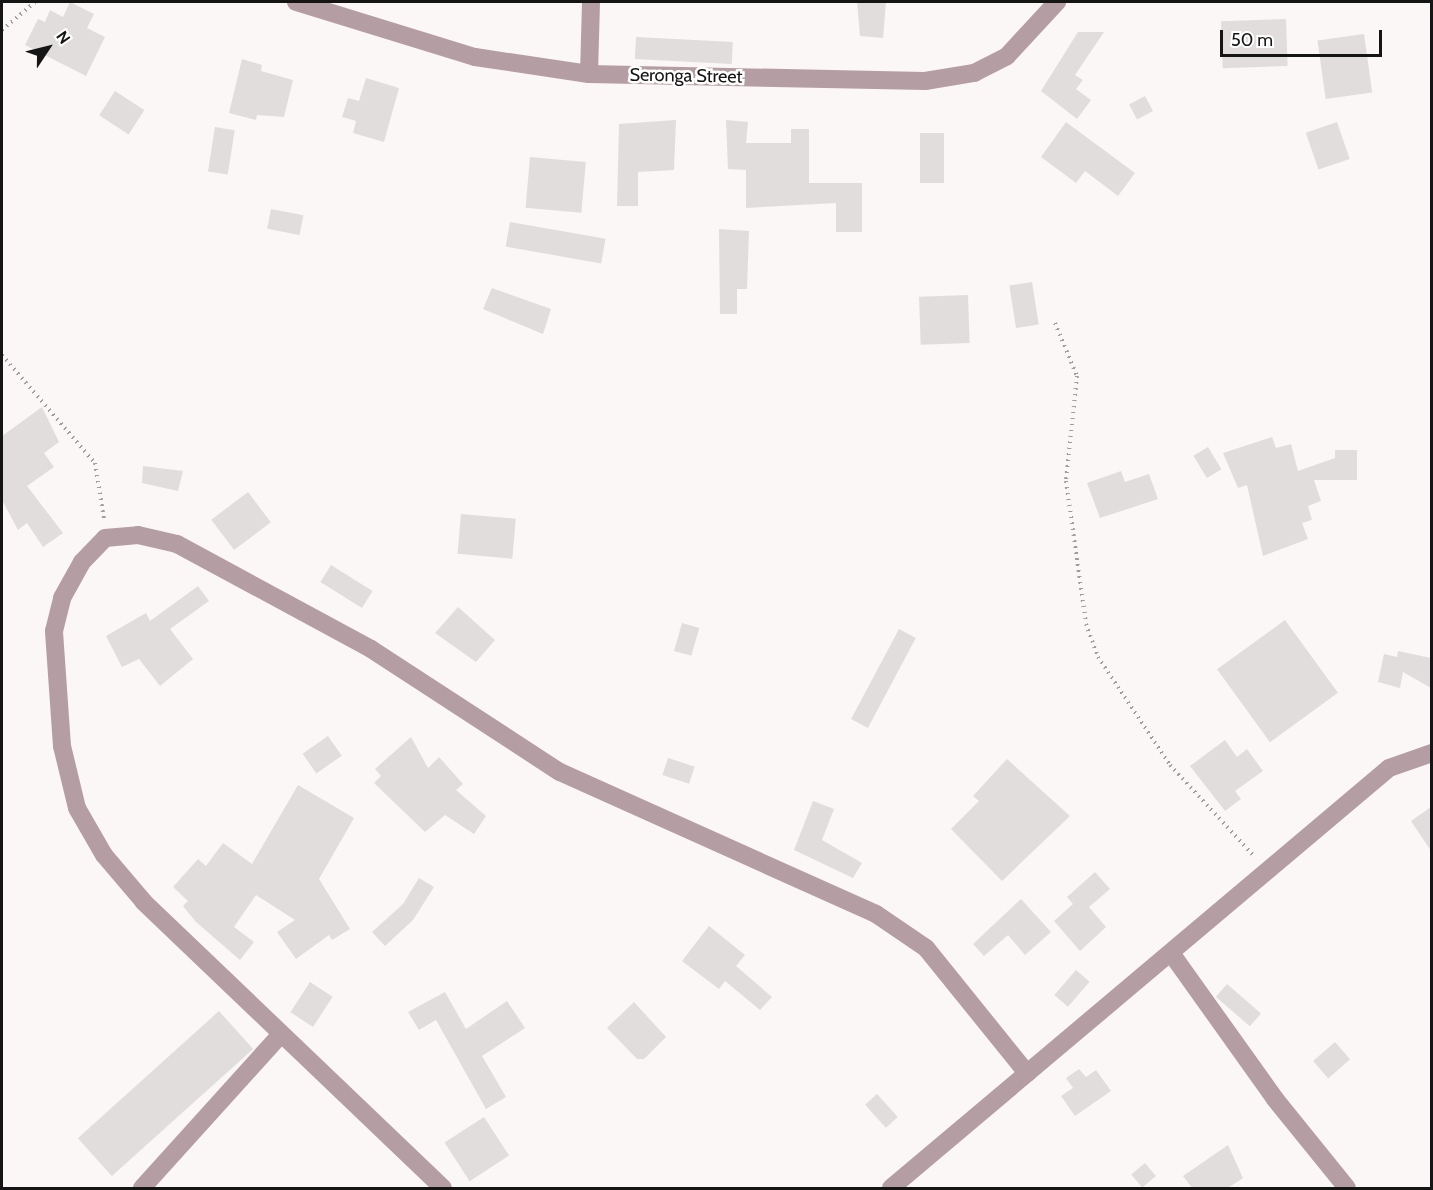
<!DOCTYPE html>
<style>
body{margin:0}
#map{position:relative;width:1433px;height:1190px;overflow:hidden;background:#fbf7f6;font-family:Cabin,sans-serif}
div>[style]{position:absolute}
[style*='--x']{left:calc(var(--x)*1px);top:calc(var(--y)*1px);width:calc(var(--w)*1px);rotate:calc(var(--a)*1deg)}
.building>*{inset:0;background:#e1dddc;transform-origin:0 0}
.path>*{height:4px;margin-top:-2px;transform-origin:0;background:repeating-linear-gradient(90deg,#a09e9d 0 1.5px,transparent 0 6px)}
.street>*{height:18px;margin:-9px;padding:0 9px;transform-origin:9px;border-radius:9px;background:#b59ea3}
span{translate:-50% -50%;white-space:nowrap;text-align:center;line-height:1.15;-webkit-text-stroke:5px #fff;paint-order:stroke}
.street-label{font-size:18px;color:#161515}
.frame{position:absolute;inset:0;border:3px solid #161515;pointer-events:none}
.north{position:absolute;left:18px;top:18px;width:60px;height:60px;-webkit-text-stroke:4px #fff;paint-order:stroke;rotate:55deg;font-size:16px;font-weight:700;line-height:24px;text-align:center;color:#161515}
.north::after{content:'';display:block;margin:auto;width:21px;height:27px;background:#161515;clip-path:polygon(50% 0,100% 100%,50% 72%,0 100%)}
.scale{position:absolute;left:1220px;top:30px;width:162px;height:27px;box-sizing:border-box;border:3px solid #161515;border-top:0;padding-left:8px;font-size:18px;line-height:21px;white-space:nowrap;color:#161515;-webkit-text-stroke:4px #fff;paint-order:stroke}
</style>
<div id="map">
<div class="building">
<div style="clip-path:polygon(70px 2px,94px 14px,87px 28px,105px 37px,86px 76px,25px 45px,38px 19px,45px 22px,50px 10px,63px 17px)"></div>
<div style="clip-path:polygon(857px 2px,886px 2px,883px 38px,860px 36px)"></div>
<div style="left:1286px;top:19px;width:47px;height:65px;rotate:88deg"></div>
<div style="clip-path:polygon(1078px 32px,1104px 32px,1075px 75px,1083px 80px,1076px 89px,1091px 100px,1077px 119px,1041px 91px)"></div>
<div style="left:1364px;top:34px;width:59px;height:47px;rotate:82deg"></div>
<div style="left:636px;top:37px;width:97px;height:22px;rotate:3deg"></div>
<div style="clip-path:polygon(242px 59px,262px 65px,261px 71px,293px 80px,284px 117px,257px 115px,256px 120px,229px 113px)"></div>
<div style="clip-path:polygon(366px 78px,399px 88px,384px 142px,353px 133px,356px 121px,342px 117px,348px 98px,359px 101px)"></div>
<div style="left:115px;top:91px;width:35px;height:29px;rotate:33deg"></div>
<div style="left:1145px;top:96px;width:17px;height:18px;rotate:62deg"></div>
<div style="clip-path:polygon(676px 120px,674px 170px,638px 172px,638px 206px,617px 206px,619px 124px)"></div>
<div style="clip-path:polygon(726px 120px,748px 122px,746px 143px,791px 143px,791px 129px,809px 129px,809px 183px,862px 183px,862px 232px,836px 232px,836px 203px,746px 208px,746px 170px,728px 169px)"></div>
<div style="clip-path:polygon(1066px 122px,1135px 173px,1118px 196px,1085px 171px,1076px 183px,1041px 157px)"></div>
<div style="left:1337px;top:122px;width:39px;height:33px;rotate:71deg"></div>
<div style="left:215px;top:127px;width:20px;height:45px;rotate:9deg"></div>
<div style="left:920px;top:133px;width:24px;height:50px"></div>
<div style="left:530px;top:157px;width:56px;height:51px;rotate:5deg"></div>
<div style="left:271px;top:209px;width:33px;height:20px;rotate:11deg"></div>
<div style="left:510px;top:222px;width:97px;height:25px;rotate:10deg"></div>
<div style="clip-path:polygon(719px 229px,749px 231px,747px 289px,737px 289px,737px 314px,720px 314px)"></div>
<div style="left:1032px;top:282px;width:43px;height:23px;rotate:81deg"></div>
<div style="clip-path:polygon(492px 288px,551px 309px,543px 334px,483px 309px)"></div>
<div style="left:968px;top:295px;width:48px;height:49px;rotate:88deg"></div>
<div style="clip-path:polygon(42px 407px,59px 442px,44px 453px,54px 467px,27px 486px,63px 533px,43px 547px,27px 523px,18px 530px,2px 500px,2px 436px)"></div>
<div style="clip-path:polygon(1272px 437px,1276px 448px,1291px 444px,1298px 471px,1335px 458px,1335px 450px,1357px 450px,1357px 480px,1314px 480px,1321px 501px,1308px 506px,1312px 520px,1302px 523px,1308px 539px,1263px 556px,1247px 485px,1238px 488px,1223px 453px)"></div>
<div style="left:1208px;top:447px;width:26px;height:17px;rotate:59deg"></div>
<div style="clip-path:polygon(143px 466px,183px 471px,178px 491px,142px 483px)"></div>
<div style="clip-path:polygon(1121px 471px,1125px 482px,1149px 474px,1158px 499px,1100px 518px,1087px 483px)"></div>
<div style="left:248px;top:492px;width:38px;height:46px;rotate:53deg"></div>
<div style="left:461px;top:514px;width:55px;height:40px;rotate:5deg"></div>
<div style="left:331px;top:565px;width:49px;height:20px;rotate:32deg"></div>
<div style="clip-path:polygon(198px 586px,209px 601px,170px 629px,193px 659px,160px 686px,139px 659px,122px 667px,106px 636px,146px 613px,150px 621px)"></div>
<div style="clip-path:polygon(458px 607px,495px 640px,476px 662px,435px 633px)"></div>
<div style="left:1285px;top:620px;width:90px;height:84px;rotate:54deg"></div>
<div style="left:682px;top:623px;width:18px;height:29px;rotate:16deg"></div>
<div style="left:899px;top:629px;width:19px;height:102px;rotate:28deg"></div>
<div style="clip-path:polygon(1398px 651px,1431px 658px,1431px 688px,1403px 672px,1400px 688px,1378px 682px,1384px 654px,1397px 657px)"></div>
<div style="left:328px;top:736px;width:24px;height:31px;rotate:55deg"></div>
<div style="clip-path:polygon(411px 737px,428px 768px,439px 757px,463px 784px,456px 790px,486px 816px,474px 834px,445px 815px,425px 832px,374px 783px,381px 776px,375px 769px)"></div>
<div style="clip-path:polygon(1225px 740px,1237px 757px,1247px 749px,1263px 771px,1235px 791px,1241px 799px,1225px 811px,1190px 766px)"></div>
<div style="left:668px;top:758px;width:28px;height:18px;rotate:18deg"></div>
<div style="clip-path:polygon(1007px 759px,1070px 816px,1002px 881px,951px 829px,979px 801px,973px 796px)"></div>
<div style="clip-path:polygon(298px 785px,354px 818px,319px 879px,350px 929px,332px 940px,329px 935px,296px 959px,277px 932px,295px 920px,256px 895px,234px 927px,254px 942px,240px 960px,196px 922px,183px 906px,188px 901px,173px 887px,198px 859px,206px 866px,223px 843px,252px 864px)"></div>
<div style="clip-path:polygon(813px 801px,834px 809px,822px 840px,862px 863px,853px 878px,794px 850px)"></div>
<div style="clip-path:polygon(1431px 807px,1431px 851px,1411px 821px)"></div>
<div style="clip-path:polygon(1095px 872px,1110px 889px,1089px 907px,1106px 927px,1080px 951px,1054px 921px,1073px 904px,1067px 897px)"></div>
<div style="clip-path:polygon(419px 878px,434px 887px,413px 920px,385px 946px,372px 932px,403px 904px)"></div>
<div style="clip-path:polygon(1021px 899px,1051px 932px,1025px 955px,1008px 935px,984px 956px,973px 944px)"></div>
<div style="clip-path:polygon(709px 926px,745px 955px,736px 966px,772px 997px,760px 1010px,725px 981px,719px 989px,682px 961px)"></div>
<div style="left:1076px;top:970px;width:18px;height:33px;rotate:41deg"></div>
<div style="left:310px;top:982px;width:27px;height:36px;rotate:33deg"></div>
<div style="left:1227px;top:984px;width:45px;height:17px;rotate:41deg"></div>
<div style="clip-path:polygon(445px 992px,466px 1029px,507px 1001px,525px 1028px,482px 1056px,506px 1097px,486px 1109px,436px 1020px,419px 1030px,408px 1012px)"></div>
<div style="clip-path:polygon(634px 1002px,666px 1037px,644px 1059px,637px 1059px,607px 1028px)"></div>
<div style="left:219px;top:1011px;width:51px;height:190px;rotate:48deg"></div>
<div style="left:1335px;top:1042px;width:23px;height:29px;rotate:49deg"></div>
<div style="clip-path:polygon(1079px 1069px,1086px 1077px,1096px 1070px,1111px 1091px,1075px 1116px,1061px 1096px,1073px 1088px,1066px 1078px)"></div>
<div style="left:877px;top:1094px;width:31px;height:16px;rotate:48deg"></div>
<div style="left:484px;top:1117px;width:46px;height:47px;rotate:57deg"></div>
<div style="clip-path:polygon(1228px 1145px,1243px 1178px,1228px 1188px,1192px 1188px,1183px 1176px)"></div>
<div style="left:1145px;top:1163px;width:17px;height:18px;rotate:50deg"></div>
</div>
<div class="path">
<div style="--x:2;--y:30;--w:43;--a:-40.3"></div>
<div style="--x:1055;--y:323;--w:57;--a:67.5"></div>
<div style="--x:1077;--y:376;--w:106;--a:96"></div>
<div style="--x:1066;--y:481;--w:144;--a:82"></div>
<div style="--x:1086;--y:624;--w:35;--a:70"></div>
<div style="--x:1098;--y:657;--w:130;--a:56.3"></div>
<div style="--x:1170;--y:765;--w:125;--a:47.3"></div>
<div style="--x:2;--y:355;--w:143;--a:49.3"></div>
<div style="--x:95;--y:463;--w:57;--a:80.9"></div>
</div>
<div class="street">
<div style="--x:296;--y:2;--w:187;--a:17.1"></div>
<div style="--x:475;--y:57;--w:115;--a:8.5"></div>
<div style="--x:589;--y:74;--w:336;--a:1.2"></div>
<div style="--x:925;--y:81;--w:50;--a:-9.3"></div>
<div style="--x:974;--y:73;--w:37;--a:-27"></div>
<div style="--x:1007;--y:56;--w:74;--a:-47.2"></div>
<div style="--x:589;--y:74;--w:72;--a:-88.4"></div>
<div style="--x:1171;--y:953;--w:179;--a:54.5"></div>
<div style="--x:1275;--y:1099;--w:114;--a:51"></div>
<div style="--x:142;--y:1188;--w:207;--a:-47.9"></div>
<div style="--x:443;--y:1188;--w:414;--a:-136.3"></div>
<div style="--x:144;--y:902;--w:62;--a:-130.4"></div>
<div style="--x:104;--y:855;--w:54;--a:-119.9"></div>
<div style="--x:77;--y:808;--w:64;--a:-103.6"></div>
<div style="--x:62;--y:746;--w:115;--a:-94"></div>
<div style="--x:54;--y:631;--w:34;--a:-76"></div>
<div style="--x:62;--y:598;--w:41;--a:-60.9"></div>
<div style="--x:82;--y:562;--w:33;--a:-46"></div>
<div style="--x:105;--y:538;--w:33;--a:-5"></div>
<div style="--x:138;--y:535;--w:40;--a:13"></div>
<div style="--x:177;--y:544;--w:221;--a:28.4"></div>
<div style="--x:371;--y:649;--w:225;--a:33.1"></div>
<div style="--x:560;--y:772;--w:346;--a:24.2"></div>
<div style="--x:876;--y:914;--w:60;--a:34.2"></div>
<div style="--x:926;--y:948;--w:161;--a:51.1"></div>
<div style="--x:891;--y:1188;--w:651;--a:-40.14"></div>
<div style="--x:1389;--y:768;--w:46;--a:-19.2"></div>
</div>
<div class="street-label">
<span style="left:686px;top:76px;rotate:1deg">Seronga Street</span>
</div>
<div class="frame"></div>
<div class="north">N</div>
<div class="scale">50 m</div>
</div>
